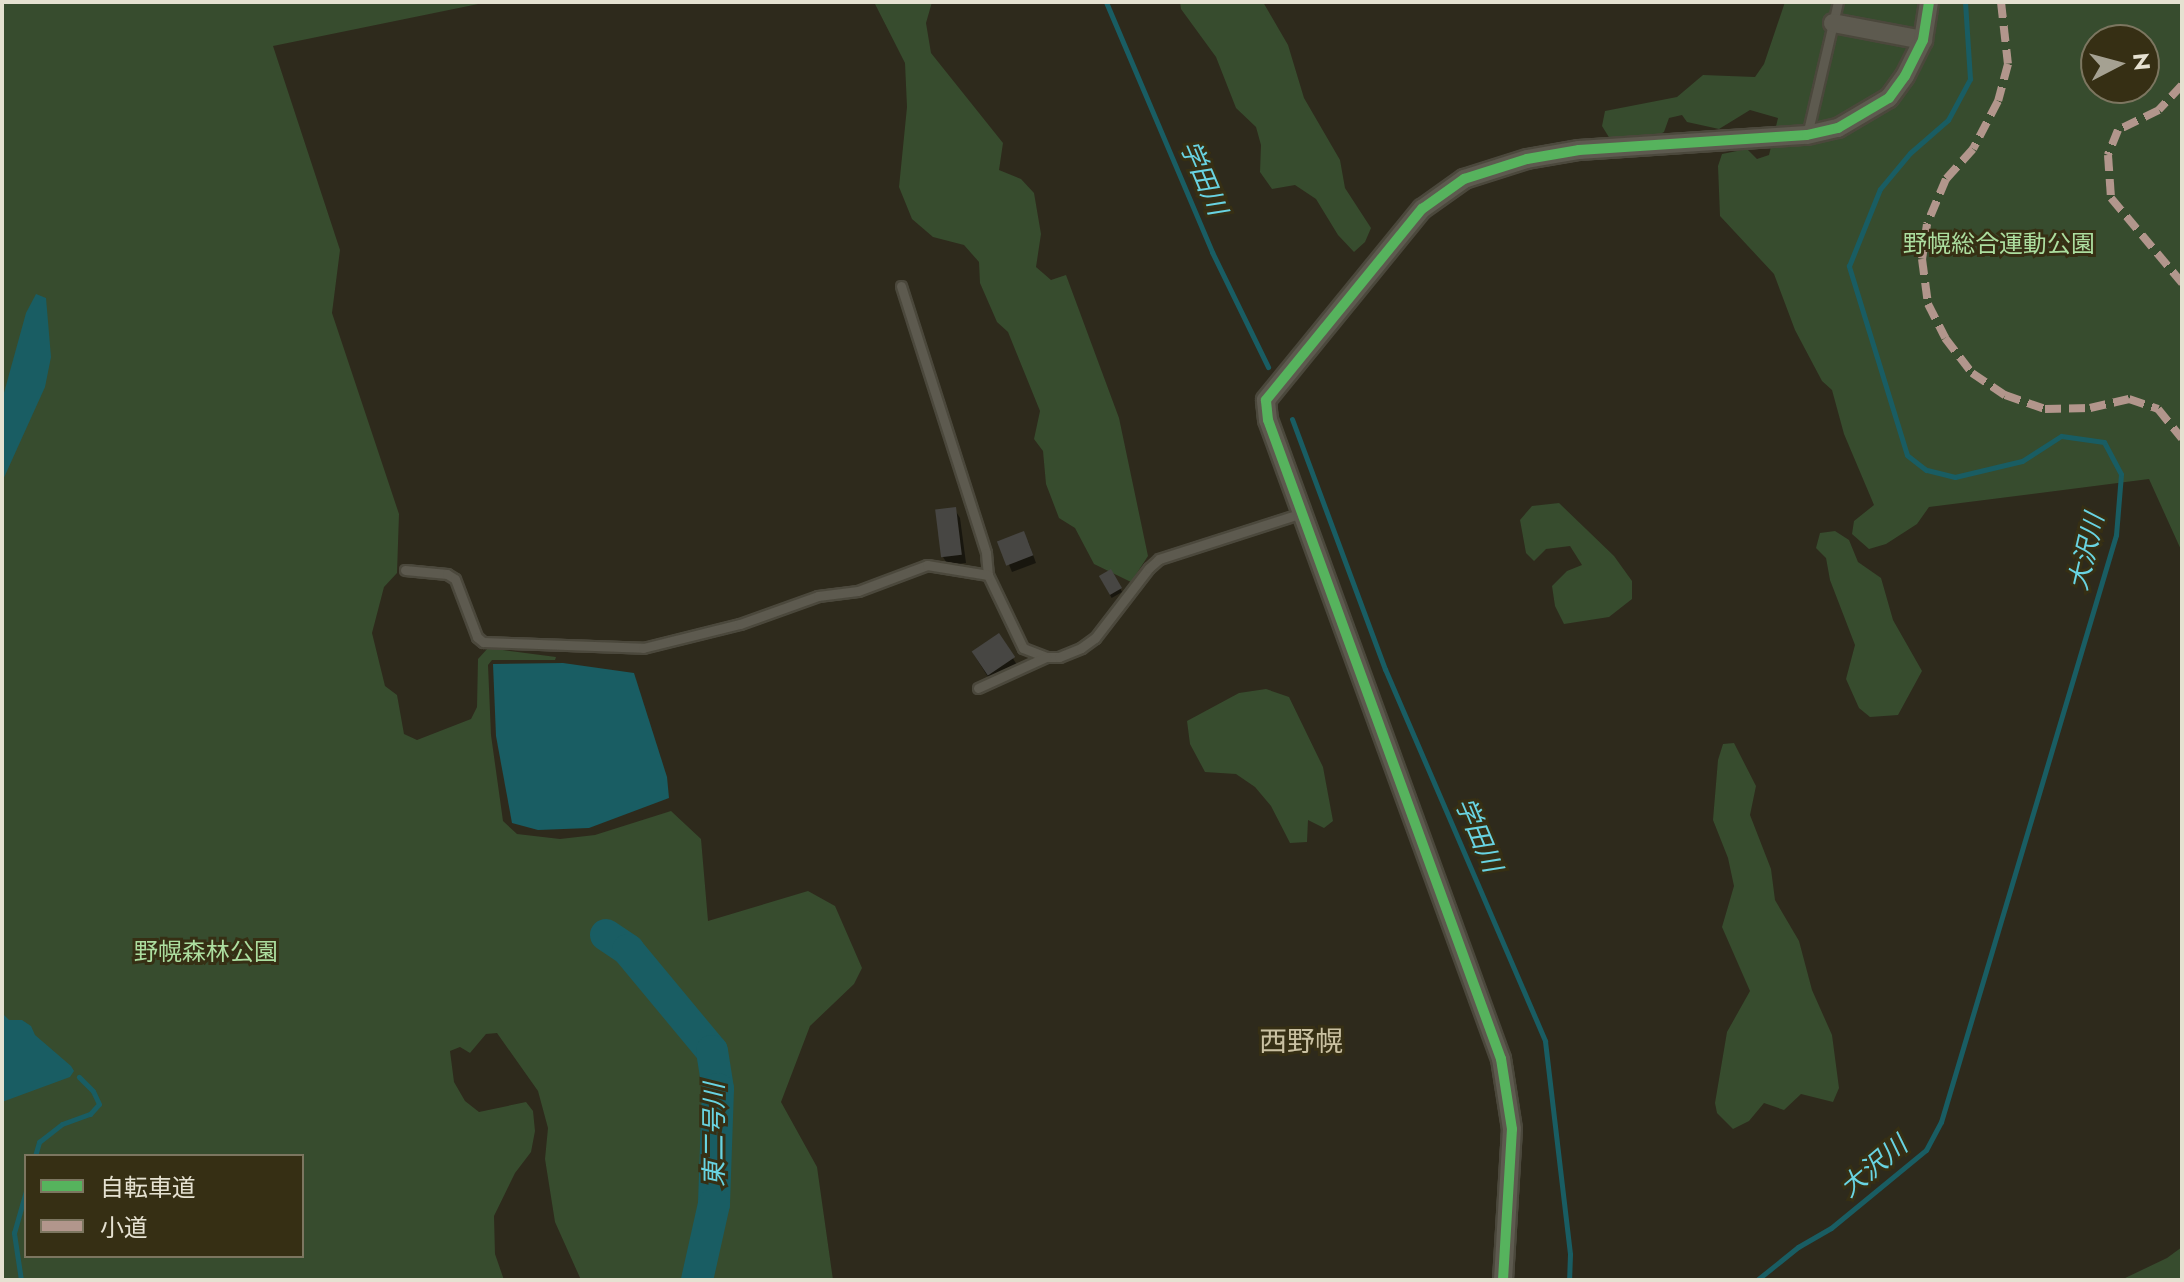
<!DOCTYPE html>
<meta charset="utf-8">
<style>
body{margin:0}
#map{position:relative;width:2184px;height:1282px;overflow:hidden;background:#2e2a1c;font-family:Jost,"Noto Sans JP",sans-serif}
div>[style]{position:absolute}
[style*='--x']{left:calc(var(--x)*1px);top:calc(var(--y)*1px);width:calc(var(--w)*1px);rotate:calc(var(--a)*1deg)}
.green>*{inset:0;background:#374c2e}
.water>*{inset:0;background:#195d63}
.shadow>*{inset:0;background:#0007;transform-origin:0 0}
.stream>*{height:5px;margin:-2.5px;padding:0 2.5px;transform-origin:2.5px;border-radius:2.5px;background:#195d63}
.river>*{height:32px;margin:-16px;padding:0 16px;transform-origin:16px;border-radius:16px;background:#195d63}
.building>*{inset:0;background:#474643;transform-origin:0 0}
.roads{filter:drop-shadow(2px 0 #4b483c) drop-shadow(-2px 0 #4b483c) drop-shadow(0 2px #4b483c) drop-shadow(0 -2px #4b483c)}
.service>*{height:9px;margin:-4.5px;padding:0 4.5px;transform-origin:4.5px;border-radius:4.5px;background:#5d5a4f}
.minor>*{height:18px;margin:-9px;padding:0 9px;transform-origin:9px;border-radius:9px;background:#5d5a4f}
.quiet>*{height:8px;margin-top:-4px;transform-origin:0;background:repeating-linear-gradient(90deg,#b2968c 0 16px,transparent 0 24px)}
.cycleway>*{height:10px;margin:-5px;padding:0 5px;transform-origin:5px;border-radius:5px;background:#56b35d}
span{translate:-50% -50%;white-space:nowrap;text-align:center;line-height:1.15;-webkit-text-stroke:6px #362f14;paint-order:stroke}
.park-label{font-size:24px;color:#acde9f}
.water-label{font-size:26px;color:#69d4e2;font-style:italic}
.quarter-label{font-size:28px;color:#cac1a2}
.frame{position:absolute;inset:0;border:4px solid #e5e1d1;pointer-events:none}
.legend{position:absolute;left:24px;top:1154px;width:280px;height:104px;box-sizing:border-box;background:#362f14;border:2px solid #7c7660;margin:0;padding:10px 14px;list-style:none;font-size:24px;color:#e5e1d1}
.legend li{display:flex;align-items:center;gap:16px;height:40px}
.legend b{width:40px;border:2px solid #7c7660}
.north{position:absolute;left:2080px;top:24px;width:80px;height:80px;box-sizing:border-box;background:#362f14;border:2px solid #7c7660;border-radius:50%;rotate:84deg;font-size:22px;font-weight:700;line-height:32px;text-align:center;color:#e5e1d1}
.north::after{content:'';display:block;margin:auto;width:28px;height:36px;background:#a5a192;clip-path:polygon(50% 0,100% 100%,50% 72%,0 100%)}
</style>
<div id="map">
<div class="green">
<div style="clip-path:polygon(evenodd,2px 2px,488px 2px,273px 46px,340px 250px,332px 313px,399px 514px,397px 573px,384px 587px,372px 633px,385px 686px,397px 695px,404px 734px,417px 740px,471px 719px,477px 707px,478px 659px,488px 648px,556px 657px,555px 660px,492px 660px,488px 665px,491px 735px,503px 821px,517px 834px,560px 839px,595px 835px,671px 811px,701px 839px,708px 921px,808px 891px,835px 906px,862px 968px,854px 984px,810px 1026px,781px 1102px,817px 1167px,833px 1280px,581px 1280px,555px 1222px,545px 1159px,548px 1128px,538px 1091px,497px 1033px,486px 1034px,470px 1053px,460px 1047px,450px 1051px,454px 1082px,465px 1101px,479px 1112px,526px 1102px,533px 1111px,535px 1131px,531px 1152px,515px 1173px,494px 1216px,495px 1254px,504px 1280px,2px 1280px,2px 2px,26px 1156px,302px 1156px,302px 1256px,26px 1256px,26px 1156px)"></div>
<div style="clip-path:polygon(874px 2px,932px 2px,926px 23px,931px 53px,1003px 143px,999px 170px,1021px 179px,1034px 193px,1041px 234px,1036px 267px,1051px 280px,1066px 275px,1119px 418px,1148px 556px,1131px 582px,1094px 564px,1075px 528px,1059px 518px,1046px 484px,1043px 451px,1034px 439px,1040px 411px,1008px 332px,997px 322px,980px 283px,979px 262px,964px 245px,933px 237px,912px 219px,899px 187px,907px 107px,905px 63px)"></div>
<div style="clip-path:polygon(1180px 2px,1263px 2px,1288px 45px,1304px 98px,1340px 160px,1345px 188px,1371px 228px,1365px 242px,1354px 252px,1338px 235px,1316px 199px,1295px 185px,1272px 189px,1260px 172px,1261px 145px,1256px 127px,1236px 108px,1216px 57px,1181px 9px)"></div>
<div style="clip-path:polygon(evenodd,1785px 2px,2182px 2px,2182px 552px,2149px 479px,1929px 507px,1917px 524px,1886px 544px,1869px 549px,1852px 534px,1854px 521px,1874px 505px,1844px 434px,1832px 390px,1822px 381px,1795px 330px,1774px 274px,1720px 216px,1718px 166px,1722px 154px,1747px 149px,1757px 159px,1769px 155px,1778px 118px,1750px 110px,1719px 129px,1687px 122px,1682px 115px,1669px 118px,1664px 132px,1655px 137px,1624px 141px,1610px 139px,1602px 126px,1605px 111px,1677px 97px,1703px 75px,1755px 77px,1764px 64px,1785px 2px,2096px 40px,2144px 40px,2144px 88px,2096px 88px,2096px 40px)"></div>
<div style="clip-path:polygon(1559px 503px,1614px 556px,1632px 581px,1632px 599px,1609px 617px,1564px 624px,1555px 606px,1552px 586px,1567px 571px,1582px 565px,1570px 546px,1546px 549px,1534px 561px,1526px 553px,1520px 520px,1532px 506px)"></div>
<div style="clip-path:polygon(1835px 531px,1849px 540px,1858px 562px,1881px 578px,1893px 620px,1922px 671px,1898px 715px,1870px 717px,1859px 708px,1846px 679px,1855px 645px,1830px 580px,1826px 558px,1816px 548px,1820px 533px)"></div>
<div style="clip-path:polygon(1266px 689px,1289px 697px,1323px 767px,1333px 821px,1324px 828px,1308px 820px,1307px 842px,1290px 843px,1271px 806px,1255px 787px,1236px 774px,1205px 772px,1190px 744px,1187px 721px,1239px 693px)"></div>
<div style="clip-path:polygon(1734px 743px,1756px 786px,1750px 815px,1771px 869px,1775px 900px,1799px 941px,1812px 990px,1832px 1035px,1839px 1088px,1833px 1102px,1801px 1094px,1784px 1110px,1764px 1103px,1749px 1121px,1733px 1129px,1717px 1113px,1715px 1103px,1727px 1032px,1750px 991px,1722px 927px,1734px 886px,1728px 858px,1713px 820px,1718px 760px,1723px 744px)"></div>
<div style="clip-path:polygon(2182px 1247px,2182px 1280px,2121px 1280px,2167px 1258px)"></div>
</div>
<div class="water">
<div style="clip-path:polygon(36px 294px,46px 298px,51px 357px,45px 387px,2px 482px,2px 400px,26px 313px)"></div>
<div style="clip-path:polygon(563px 663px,634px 673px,667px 777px,669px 798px,589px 828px,538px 830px,512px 823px,496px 736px,493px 664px)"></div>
<div style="clip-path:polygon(2px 1013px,9px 1020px,22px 1020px,31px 1026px,35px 1035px,71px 1066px,74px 1071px,70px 1077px,2px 1102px)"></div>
</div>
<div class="shadow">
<div style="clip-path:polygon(955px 510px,960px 518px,966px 563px,948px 565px,943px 557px)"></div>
<div style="clip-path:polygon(1028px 541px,1036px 563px,1012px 572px,1000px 543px)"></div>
<div style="left:1111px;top:572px;width:23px;height:12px;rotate:61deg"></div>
<div style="left:999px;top:636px;width:36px;height:31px;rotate:58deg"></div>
</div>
<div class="stream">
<div style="--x:1106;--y:2;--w:272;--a:67"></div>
<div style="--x:1212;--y:252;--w:128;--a:64"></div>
<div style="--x:1292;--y:419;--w:267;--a:69.6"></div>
<div style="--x:1385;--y:669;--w:405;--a:66.7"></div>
<div style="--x:1545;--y:1041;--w:214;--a:83.3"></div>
<div style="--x:1570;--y:1254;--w:26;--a:92"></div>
<div style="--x:35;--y:1156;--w:15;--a:-74"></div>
<div style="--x:39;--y:1142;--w:29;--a:-38"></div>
<div style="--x:62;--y:1124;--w:30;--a:-20"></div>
<div style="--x:90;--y:1114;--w:13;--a:-48"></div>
<div style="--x:99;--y:1104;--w:14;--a:-115"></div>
<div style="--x:93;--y:1091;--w:20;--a:-135"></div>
<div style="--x:21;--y:1280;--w:48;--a:-98.5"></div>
<div style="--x:14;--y:1233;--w:44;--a:-74.1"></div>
<div style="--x:1757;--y:1280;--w:53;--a:-38.8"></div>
<div style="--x:1798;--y:1247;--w:38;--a:-30"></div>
<div style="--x:1831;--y:1228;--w:123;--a:-39.4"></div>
<div style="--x:1926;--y:1150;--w:32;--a:-62"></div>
<div style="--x:1941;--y:1122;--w:613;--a:-73.4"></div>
<div style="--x:2116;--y:535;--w:61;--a:-85.3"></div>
<div style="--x:2121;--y:474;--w:36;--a:-118"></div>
<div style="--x:2104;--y:442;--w:43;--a:-172.1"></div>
<div style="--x:2061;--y:436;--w:46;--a:147.3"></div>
<div style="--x:2022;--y:461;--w:69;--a:166.6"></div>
<div style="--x:1955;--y:477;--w:30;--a:-166"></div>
<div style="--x:1926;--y:470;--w:24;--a:-142"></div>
<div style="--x:1907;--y:455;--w:198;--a:-107.1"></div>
<div style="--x:1849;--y:266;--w:83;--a:-68.1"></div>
<div style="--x:1880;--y:189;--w:47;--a:-50.2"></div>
<div style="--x:1910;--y:153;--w:50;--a:-41"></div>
<div style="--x:1948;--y:120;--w:47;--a:-61.8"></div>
<div style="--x:1970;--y:79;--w:77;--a:-93.7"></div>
</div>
<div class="river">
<div style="--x:606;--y:935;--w:27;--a:34"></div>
<div style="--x:628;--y:950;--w:131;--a:50.3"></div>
<div style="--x:712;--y:1051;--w:38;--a:81"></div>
<div style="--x:718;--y:1089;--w:115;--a:92"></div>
<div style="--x:714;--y:1204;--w:78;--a:102.6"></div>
</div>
<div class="building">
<div style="left:956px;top:507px;width:48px;height:21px;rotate:83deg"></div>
<div style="left:1024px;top:531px;width:26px;height:29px;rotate:69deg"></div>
<div style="left:1111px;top:569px;width:22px;height:14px;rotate:60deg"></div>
<div style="left:999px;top:633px;width:29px;height:33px;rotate:56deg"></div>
</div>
<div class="roads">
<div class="service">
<div style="--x:1807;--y:135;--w:137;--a:-76.9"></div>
<div style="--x:901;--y:286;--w:280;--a:72.3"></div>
<div style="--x:986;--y:553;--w:22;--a:85"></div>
<div style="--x:988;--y:575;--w:81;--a:64.4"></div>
<div style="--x:1023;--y:648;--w:25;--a:21"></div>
<div style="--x:1046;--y:657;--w:13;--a:0"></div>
<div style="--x:1059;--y:657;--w:24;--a:-22"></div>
<div style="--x:1081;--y:648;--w:17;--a:-36"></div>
<div style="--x:1095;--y:638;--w:88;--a:-52.4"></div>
<div style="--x:1149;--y:568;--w:13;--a:-42"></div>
<div style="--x:1159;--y:559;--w:150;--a:-17.8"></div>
<div style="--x:405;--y:570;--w:42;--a:5.4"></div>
<div style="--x:447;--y:574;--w:9;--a:32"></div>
<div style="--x:455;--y:579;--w:62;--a:69.2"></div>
<div style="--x:477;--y:637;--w:8;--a:40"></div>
<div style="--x:483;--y:642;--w:160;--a:2.1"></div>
<div style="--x:643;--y:648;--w:100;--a:-13.9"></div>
<div style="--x:740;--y:624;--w:83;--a:-19.7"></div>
<div style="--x:818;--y:596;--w:40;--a:-7.1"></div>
<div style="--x:858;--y:591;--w:74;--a:-20.6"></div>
<div style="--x:927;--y:565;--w:62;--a:9.3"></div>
<div style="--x:978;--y:688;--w:75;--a:-24.5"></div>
</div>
<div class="minor">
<div style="--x:1833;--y:23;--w:92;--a:10.7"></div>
<div style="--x:1503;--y:1280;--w:151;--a:-86.6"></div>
<div style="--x:1512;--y:1129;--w:71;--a:-98.9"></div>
<div style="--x:1501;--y:1059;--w:680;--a:-110.03"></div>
<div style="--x:1268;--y:420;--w:20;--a:-96"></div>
<div style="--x:1266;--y:400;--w:247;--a:-50.8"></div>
<div style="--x:1422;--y:209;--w:52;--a:-35.5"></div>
<div style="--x:1464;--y:179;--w:66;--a:-17.6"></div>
<div style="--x:1527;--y:159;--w:53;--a:-9.8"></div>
<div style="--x:1579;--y:150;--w:228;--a:-3.8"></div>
<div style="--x:1807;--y:135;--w:32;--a:-13"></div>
<div style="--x:1838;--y:128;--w:59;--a:-30.5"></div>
<div style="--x:1889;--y:98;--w:27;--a:-54"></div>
<div style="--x:1905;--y:76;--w:40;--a:-63.4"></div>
<div style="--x:1923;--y:40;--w:38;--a:-81"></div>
</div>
</div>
<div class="quiet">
<div style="--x:2001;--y:2;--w:62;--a:83.6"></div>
<div style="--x:2008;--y:64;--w:38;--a:105"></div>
<div style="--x:1998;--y:101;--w:54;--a:117.5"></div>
<div style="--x:1973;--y:149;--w:40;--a:132"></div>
<div style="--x:1946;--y:179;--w:49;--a:112.9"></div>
<div style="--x:1927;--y:224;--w:35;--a:98"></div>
<div style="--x:1922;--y:259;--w:45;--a:82.4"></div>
<div style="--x:1928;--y:304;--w:38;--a:63"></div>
<div style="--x:1945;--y:338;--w:44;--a:52.4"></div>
<div style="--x:1972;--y:373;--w:40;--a:34"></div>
<div style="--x:2005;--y:395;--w:42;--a:19.3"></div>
<div style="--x:2045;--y:409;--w:45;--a:-1.3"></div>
<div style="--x:2090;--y:408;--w:40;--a:-13"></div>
<div style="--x:2129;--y:399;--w:31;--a:19"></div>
<div style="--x:2158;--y:409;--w:38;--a:51"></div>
<div style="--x:2182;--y:85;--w:34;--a:133"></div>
<div style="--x:2159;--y:110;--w:46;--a:154"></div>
<div style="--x:2118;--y:130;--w:27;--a:112"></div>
<div style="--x:2108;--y:155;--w:43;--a:86"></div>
<div style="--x:2111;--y:198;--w:111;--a:50.1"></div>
</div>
<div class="cycleway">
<div style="--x:1503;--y:1280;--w:151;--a:-86.6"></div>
<div style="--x:1512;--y:1129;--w:71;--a:-98.9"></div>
<div style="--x:1501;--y:1059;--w:680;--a:-110.03"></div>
<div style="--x:1268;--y:420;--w:20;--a:-96"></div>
<div style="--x:1266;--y:400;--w:247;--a:-50.8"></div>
<div style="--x:1422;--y:209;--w:52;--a:-35.5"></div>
<div style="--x:1464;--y:179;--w:66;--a:-17.6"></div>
<div style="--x:1527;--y:159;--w:53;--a:-9.8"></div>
<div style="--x:1579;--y:150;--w:228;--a:-3.8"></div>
<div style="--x:1807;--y:135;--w:32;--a:-13"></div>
<div style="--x:1838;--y:128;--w:59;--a:-30.5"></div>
<div style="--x:1889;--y:98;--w:27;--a:-54"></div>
<div style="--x:1905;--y:76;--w:40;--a:-63.4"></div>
<div style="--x:1923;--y:40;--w:38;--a:-81"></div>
</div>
<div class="park-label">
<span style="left:1999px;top:244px">野幌総合運動公園</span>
<span style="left:206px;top:952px">野幌森林公園</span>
</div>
<div class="water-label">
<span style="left:1203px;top:178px;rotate:67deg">学田川</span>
<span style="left:2087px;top:552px;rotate:-77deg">大沢川</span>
<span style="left:1478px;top:835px;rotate:67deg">学田川</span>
<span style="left:715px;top:1135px;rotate:-90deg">東二号川</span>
<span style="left:1874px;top:1167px;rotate:-40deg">大沢川</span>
</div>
<div class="quarter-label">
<span style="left:1301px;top:1042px">西野幌</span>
</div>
<div class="frame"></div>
<ul class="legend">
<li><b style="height:10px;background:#56b35d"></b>自転車道</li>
<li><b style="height:10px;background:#b2968c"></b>小道</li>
</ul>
<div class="north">N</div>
</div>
